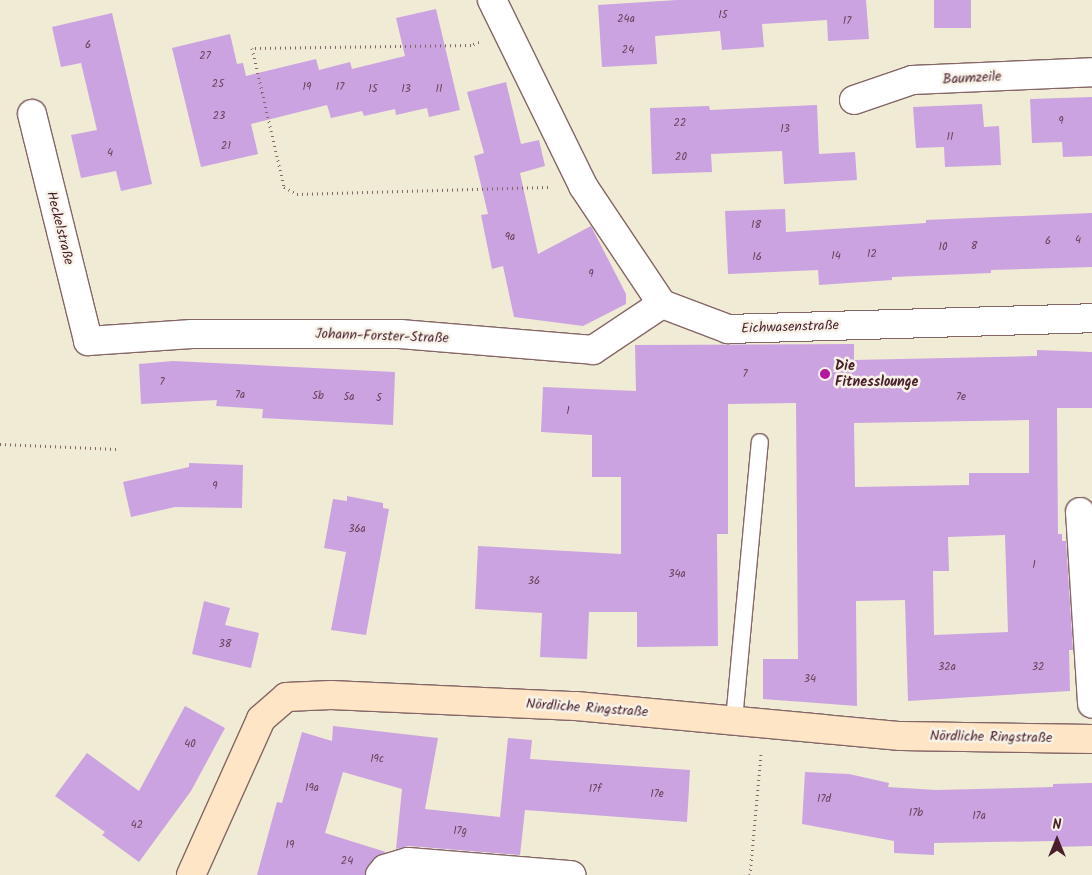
<!DOCTYPE html>
<meta charset="utf-8">
<style>
body{margin:0}
#map{position:relative;width:1092px;height:875px;overflow:hidden;background:#f0ebd5;font-family:Kalam,sans-serif}
div>[style]{position:absolute}
[style*='--x']{left:calc(var(--x)*1px);top:calc(var(--y)*1px);width:calc(var(--w)*1px);rotate:calc(var(--a)*1deg)}
.building>*{inset:0;background:#cba3e1;transform-origin:0 0}
.path>*{height:3px;margin-top:-1.5px;transform-origin:0;background:repeating-linear-gradient(90deg,#846666 0 1px,transparent 0 5px)}
.roads{filter:drop-shadow(1px 0 #846666) drop-shadow(-1px 0 #846666) drop-shadow(0 1px #846666) drop-shadow(0 -1px #846666)}
.service>*{height:16px;margin:-8px;padding:0 8px;transform-origin:8px;border-radius:8px;background:#fff}
.minor>*{height:28px;margin:-14px;padding:0 14px;transform-origin:14px;border-radius:14px;background:#fff}
.secondary>*{height:28px;margin:-14px;padding:0 14px;transform-origin:14px;border-radius:14px;background:#fde5c5}
.dots>*{width:14px;height:14px;translate:-50% -50%;box-sizing:border-box;border:2px solid #f7f3e8;border-radius:50%}
span{translate:-50% -50%;white-space:nowrap;text-align:center;line-height:1.15;-webkit-text-stroke:5px #f7f3e8;paint-order:stroke}
.number-label{font-size:11px;color:#6a4058}
.number-label span{-webkit-text-stroke-width:0}
.street-label{font-size:14px;color:#4a1f2b}
.poi-label{font-size:14px;color:#4a1f2b;font-weight:700}
.left{translate:0 -50%;text-align:left}
.north{position:absolute;left:1032px;top:815px;width:50px;height:50px;-webkit-text-stroke:4px #f7f3e8;paint-order:stroke;rotate:0deg;font-size:14px;font-weight:700;line-height:20px;text-align:center;color:#4a1f2b}
.north::after{content:'';display:block;margin:auto;width:18px;height:22px;background:#4a1f2b;clip-path:polygon(50% 0,100% 100%,50% 72%,0 100%)}
</style>
<div id="map">
<div class="building">
<div style="clip-path:polygon(677px 0,866px 0,869px 39px,828px 41px,827px 20px,762px 24px,764px 47px,722px 50px,720px 31px,655px 36px,657px 64px,602px 67px,598px 5px)"></div>
<div style="left:934px;top:0;width:37px;height:28px"></div>
<div style="clip-path:polygon(436px 9px,460px 110px,429px 117px,427px 108px,396px 115px,395px 109px,364px 116px,362px 111px,331px 118px,327px 105px,251px 124px,258px 154px,201px 167px,172px 48px,230px 34px,237px 64px,243px 63px,246px 76px,316px 59px,319px 70px,350px 62px,352px 69px,405px 56px,396px 18px)"></div>
<div style="clip-path:polygon(112px 13px,152px 184px,121px 191px,116px 171px,81px 178px,71px 135px,97px 130px,81px 63px,61px 67px,52px 27px)"></div>
<div style="clip-path:polygon(506px 82px,521px 144px,539px 140px,545px 166px,520px 173px,538px 254px,591px 226px,626px 294px,626px 304px,583px 326px,514px 317px,503px 266px,492px 269px,481px 215px,488px 214px,474px 156px,484px 153px,467px 92px)"></div>
<div style="clip-path:polygon(1092px 97px,1092px 156px,1063px 157px,1062px 142px,1032px 143px,1030px 99px)"></div>
<div style="clip-path:polygon(982px 104px,984px 127px,999px 126px,1001px 165px,945px 167px,944px 147px,916px 148px,913px 107px)"></div>
<div style="clip-path:polygon(817px 105px,819px 154px,855px 152px,857px 180px,784px 184px,782px 151px,711px 154px,712px 172px,652px 174px,650px 108px,709px 106px,710px 110px)"></div>
<div style="clip-path:polygon(785px 209px,786px 232px,926px 223px,926px 220px,1092px 213px,1092px 267px,991px 270px,991px 273px,892px 277px,892px 280px,819px 285px,818px 270px,728px 274px,725px 211px)"></div>
<div style="clip-path:polygon(evenodd,854px 344px,854px 360px,1037px 356px,1037px 350px,1092px 352px,1092px 408px,1057px 408px,1058px 534px,1062px 534px,1062px 541px,1066px 541px,1073px 650px,1069px 650px,1070px 691px,908px 701px,905px 600px,856px 601px,857px 706px,763px 699px,763px 659px,798px 659px,796px 403px,728px 404px,728px 534px,717px 534px,718px 646px,637px 647px,637px 612px,589px 612px,587px 659px,540px 657px,542px 613px,475px 609px,478px 546px,621px 554px,621px 477px,592px 477px,592px 435px,541px 432px,543px 387px,636px 391px,635px 345px,854px 344px,1029px 420px,1029px 473px,969px 473px,969px 485px,855px 487px,854px 423px,1029px 420px,854px 344px,1005px 535px,1008px 632px,934px 635px,933px 571px,949px 571px,948px 537px,1005px 535px)"></div>
<div style="clip-path:polygon(173px 361px,395px 372px,393px 425px,262px 418px,263px 409px,216px 406px,217px 400px,141px 404px,139px 364px)"></div>
<div style="clip-path:polygon(189px 463px,243px 465px,242px 508px,175px 507px,131px 517px,123px 482px,189px 467px)"></div>
<div style="clip-path:polygon(347px 496px,383px 503px,383px 508px,389px 509px,366px 635px,331px 630px,346px 552px,324px 548px,333px 499px,347px 501px)"></div>
<div style="clip-path:polygon(204px 601px,230px 608px,225px 625px,259px 633px,251px 668px,192px 654px)"></div>
<div style="clip-path:polygon(185px 706px,225px 728px,191px 791px,139px 862px,102px 835px,105px 832px,55px 796px,87px 753px,139px 791px)"></div>
<div style="clip-path:polygon(333px 726px,438px 738px,425px 809px,500px 817px,508px 738px,532px 740px,530px 759px,690px 770px,687px 822px,525px 810px,520px 855px,409px 846px,396px 849px,402px 789px,343px 772px,325px 833px,386px 852px,373px 859px,365px 875px,257px 875px,277px 802px,282px 803px,302px 732px,332px 741px)"></div>
<div style="clip-path:polygon(805px 772px,849px 774px,889px 783px,888px 787px,936px 790px,1053px 787px,1053px 784px,1092px 783px,1092px 846px,1055px 847px,1055px 841px,934px 843px,934px 855px,894px 853px,894px 841px,802px 824px)"></div>
</div>
<div class="path">
<div style="--x:479;--y:42;--w:9;--a:159"></div>
<div style="--x:471;--y:45;--w:219;--a:179.2"></div>
<div style="--x:252;--y:48;--w:143;--a:77"></div>
<div style="--x:284;--y:187;--w:15;--a:28"></div>
<div style="--x:297;--y:194;--w:253;--a:-1.6"></div>
<div style="--x:0;--y:444;--w:118;--a:2.4"></div>
<div style="--x:750;--y:875;--w:121;--a:-84.8"></div>
</div>
<div class="roads">
<div class="service">
<div style="--x:734;--y:720;--w:279;--a:-84.7"></div>
</div>
<div class="minor">
<div style="--x:492;--y:0;--w:207;--a:63.9"></div>
<div style="--x:583;--y:186;--w:142;--a:56.2"></div>
<div style="--x:662;--y:304;--w:71;--a:20.7"></div>
<div style="--x:728;--y:329;--w:364;--a:-1.7"></div>
<div style="--x:854;--y:100;--w:61;--a:-19"></div>
<div style="--x:912;--y:80;--w:180;--a:-2.5"></div>
<div style="--x:32;--y:114;--w:234;--a:76.1"></div>
<div style="--x:88;--y:341;--w:104;--a:-3.9"></div>
<div style="--x:192;--y:334;--w:208;--a:0"></div>
<div style="--x:400;--y:334;--w:194;--a:4.7"></div>
<div style="--x:593;--y:350;--w:83;--a:-33.7"></div>
<div style="--x:1080;--y:512;--w:192;--a:86.4"></div>
<div style="--x:380;--y:875;--w:8;--a:-50"></div>
<div style="--x:385;--y:869;--w:24;--a:-17"></div>
<div style="--x:408;--y:862;--w:164;--a:4.6"></div>
</div>
<div class="secondary">
<div style="--x:191;--y:875;--w:171;--a:-65.8"></div>
<div style="--x:261;--y:719;--w:33;--a:-41"></div>
<div style="--x:286;--y:697;--w:45;--a:-2.5"></div>
<div style="--x:331;--y:695;--w:245;--a:2.6"></div>
<div style="--x:576;--y:706;--w:326;--a:5.3"></div>
<div style="--x:901;--y:736;--w:191;--a:0.9"></div>
</div>
</div>
<div class="dots">
<div style="left:825px;top:374px;background:#b5179e"></div>
</div>
<div class="number-label">
<span style="left:723px;top:15px">15</span>
<span style="left:626px;top:19px">24a</span>
<span style="left:847px;top:21px">17</span>
<span style="left:88px;top:45px">6</span>
<span style="left:628px;top:50px">24</span>
<span style="left:205px;top:56px">27</span>
<span style="left:218px;top:84px">25</span>
<span style="left:307px;top:87px">19</span>
<span style="left:340px;top:87px">17</span>
<span style="left:373px;top:89px">15</span>
<span style="left:406px;top:89px">13</span>
<span style="left:439px;top:89px">11</span>
<span style="left:219px;top:116px">23</span>
<span style="left:1061px;top:121px">9</span>
<span style="left:680px;top:123px">22</span>
<span style="left:785px;top:129px">13</span>
<span style="left:950px;top:137px">11</span>
<span style="left:226px;top:146px">21</span>
<span style="left:110px;top:153px">4</span>
<span style="left:681px;top:157px">20</span>
<span style="left:756px;top:225px">18</span>
<span style="left:510px;top:237px">9a</span>
<span style="left:1078px;top:240px">4</span>
<span style="left:1048px;top:241px">6</span>
<span style="left:974px;top:246px">8</span>
<span style="left:943px;top:247px">10</span>
<span style="left:872px;top:254px">12</span>
<span style="left:836px;top:256px">14</span>
<span style="left:757px;top:257px">16</span>
<span style="left:591px;top:274px">9</span>
<span style="left:745px;top:374px">7</span>
<span style="left:162px;top:382px">7</span>
<span style="left:240px;top:395px">7a</span>
<span style="left:318px;top:396px">5b</span>
<span style="left:349px;top:397px">5a</span>
<span style="left:961px;top:397px">7e</span>
<span style="left:379px;top:398px">5</span>
<span style="left:568px;top:411px">1</span>
<span style="left:215px;top:486px">9</span>
<span style="left:357px;top:529px">36a</span>
<span style="left:1034px;top:565px">1</span>
<span style="left:677px;top:574px">34a</span>
<span style="left:534px;top:581px">36</span>
<span style="left:225px;top:644px">38</span>
<span style="left:947px;top:667px">32a</span>
<span style="left:1038px;top:667px">32</span>
<span style="left:810px;top:679px">34</span>
<span style="left:190px;top:744px">40</span>
<span style="left:377px;top:759px">19c</span>
<span style="left:312px;top:788px">19a</span>
<span style="left:595px;top:789px">17f</span>
<span style="left:657px;top:794px">17e</span>
<span style="left:824px;top:799px">17d</span>
<span style="left:916px;top:813px">17b</span>
<span style="left:979px;top:816px">17a</span>
<span style="left:137px;top:825px">42</span>
<span style="left:460px;top:831px">17g</span>
<span style="left:290px;top:845px">19</span>
<span style="left:347px;top:861px">24</span>
</div>
<div class="street-label">
<span style="left:972px;top:78px;rotate:-3deg">Baumzeile</span>
<span style="left:60px;top:228px;rotate:76deg">Heckelstraße</span>
<span style="left:790px;top:327px;rotate:-2deg">Eichwasenstraße</span>
<span style="left:382px;top:336px;rotate:2deg">Johann-Forster-Straße</span>
<span style="left:587px;top:708px;rotate:4deg">Nördliche Ringstraße</span>
<span style="left:991px;top:737px;rotate:1deg">Nördliche Ringstraße</span>
</div>
<div class="poi-label">
<span class="left" style="left:835px;top:374px">Die<br>Fitnesslounge</span>
</div>
<div class="north">N</div>
</div>
